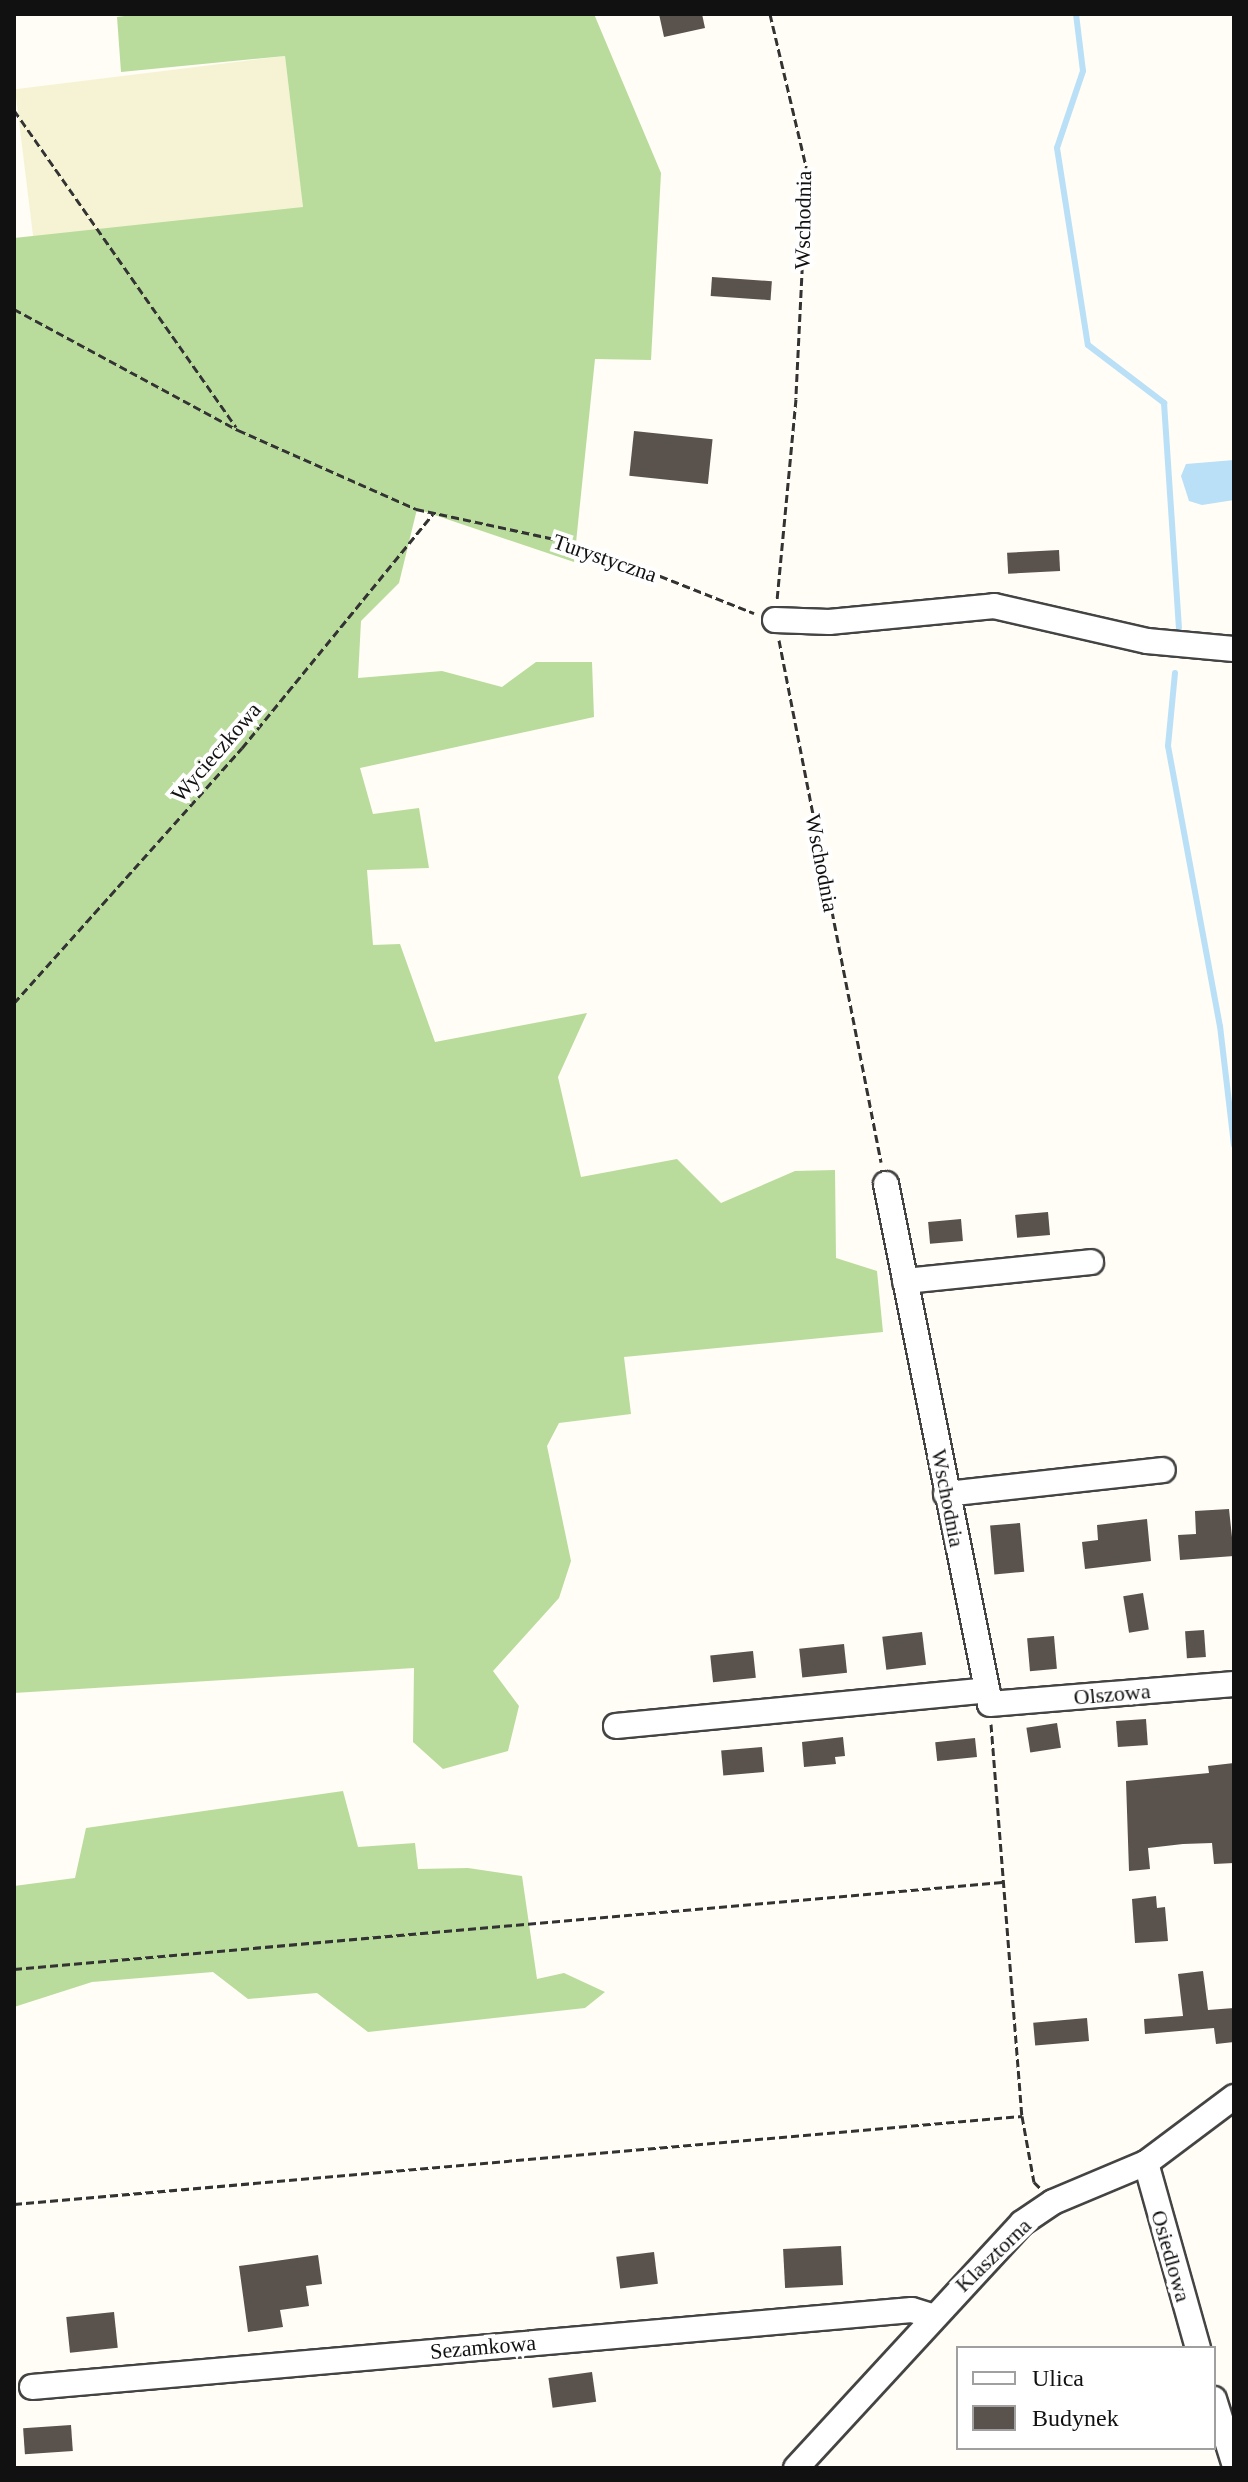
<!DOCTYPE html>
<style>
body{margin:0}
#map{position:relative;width:1248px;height:2482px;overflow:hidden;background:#fffdf5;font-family:Georgia,serif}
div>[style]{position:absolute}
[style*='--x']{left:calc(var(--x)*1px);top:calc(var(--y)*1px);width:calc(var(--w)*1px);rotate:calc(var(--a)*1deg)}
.farmland>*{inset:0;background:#f6f3d4;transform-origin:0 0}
.forest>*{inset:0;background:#b9dc9c}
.water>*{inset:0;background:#b9e0f7}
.stream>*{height:6px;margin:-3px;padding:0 3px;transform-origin:3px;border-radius:3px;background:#b9e0f7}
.building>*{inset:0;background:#5a524d;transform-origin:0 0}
.path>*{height:3px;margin-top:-1.5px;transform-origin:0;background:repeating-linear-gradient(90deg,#333 0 8px,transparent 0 12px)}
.roads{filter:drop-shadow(2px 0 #444) drop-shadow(-2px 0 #444) drop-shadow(0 2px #444) drop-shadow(0 -2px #444)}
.minor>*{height:24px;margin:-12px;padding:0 12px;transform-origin:12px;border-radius:12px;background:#fff}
span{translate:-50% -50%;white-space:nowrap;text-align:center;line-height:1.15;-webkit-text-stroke:8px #fff;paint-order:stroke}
.street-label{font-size:22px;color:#111}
.frame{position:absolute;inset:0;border:16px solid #111;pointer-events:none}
.legend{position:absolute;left:956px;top:2346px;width:260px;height:104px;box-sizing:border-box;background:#fff;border:2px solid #a0a0a0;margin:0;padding:10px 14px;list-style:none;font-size:24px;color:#111}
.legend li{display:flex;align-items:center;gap:16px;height:40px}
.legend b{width:40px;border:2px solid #a0a0a0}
</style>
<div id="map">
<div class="farmland">
<div style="left:285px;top:56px;width:153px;height:272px;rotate:83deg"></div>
</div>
<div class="forest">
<div style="clip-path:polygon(139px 14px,594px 14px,661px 173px,651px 360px,595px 359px,574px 562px,417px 509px,399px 583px,361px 621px,358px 678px,442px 671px,502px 687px,536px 662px,592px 662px,594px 717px,360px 768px,373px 814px,419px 808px,429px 868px,367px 870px,373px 945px,400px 944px,435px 1042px,587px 1013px,558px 1077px,581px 1177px,677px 1159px,721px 1203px,795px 1171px,835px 1170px,836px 1258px,877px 1271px,883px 1332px,624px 1357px,631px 1414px,559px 1423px,547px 1446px,571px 1561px,559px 1598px,493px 1671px,519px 1706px,508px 1751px,443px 1769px,413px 1742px,414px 1668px,14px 1693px,14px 238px,303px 207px,285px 56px,121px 72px,117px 17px)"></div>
<div style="clip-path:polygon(343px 1791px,358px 1847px,415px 1843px,418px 1869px,468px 1868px,522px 1876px,537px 1979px,564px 1973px,605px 1992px,585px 2008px,368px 2032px,317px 1993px,248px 1999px,213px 1972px,92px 1982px,14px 2007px,14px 1886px,75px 1878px,86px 1828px)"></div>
</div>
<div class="water">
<div style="clip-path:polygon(1234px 460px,1234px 500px,1202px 505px,1189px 501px,1181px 476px,1186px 464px)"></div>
</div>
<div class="stream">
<div style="--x:1076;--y:14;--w:57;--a:83"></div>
<div style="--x:1083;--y:71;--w:81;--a:108.7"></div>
<div style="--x:1057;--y:148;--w:199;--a:81.1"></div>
<div style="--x:1088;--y:345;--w:96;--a:37.3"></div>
<div style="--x:1164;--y:403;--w:225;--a:86.2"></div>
<div style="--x:1175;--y:673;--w:73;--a:95.5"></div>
<div style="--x:1168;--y:746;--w:285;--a:79.5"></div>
<div style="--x:1220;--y:1026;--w:120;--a:83.3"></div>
</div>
<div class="building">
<div style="clip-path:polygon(659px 14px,702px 14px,705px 28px,664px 37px)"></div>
<div style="left:712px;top:277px;width:60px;height:19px;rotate:4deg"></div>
<div style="left:634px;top:431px;width:79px;height:45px;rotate:6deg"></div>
<div style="left:1059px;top:550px;width:21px;height:52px;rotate:87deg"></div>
<div style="left:1048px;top:1212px;width:23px;height:33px;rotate:85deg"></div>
<div style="left:961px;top:1219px;width:22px;height:33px;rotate:85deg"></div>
<div style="clip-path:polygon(1229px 1509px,1234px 1556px,1180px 1560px,1178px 1535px,1196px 1534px,1195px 1511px)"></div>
<div style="clip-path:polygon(1147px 1519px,1151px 1561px,1085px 1569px,1082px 1542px,1098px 1540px,1097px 1525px)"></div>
<div style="left:1020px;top:1523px;width:49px;height:30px;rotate:85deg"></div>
<div style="left:1143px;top:1593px;width:37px;height:20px;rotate:81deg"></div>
<div style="left:1204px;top:1630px;width:27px;height:19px;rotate:86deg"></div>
<div style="left:922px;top:1632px;width:33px;height:40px;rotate:83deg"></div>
<div style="left:1054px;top:1636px;width:33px;height:27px;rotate:85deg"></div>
<div style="left:844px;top:1644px;width:29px;height:45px;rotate:84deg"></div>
<div style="left:753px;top:1651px;width:27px;height:43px;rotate:84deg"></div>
<div style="left:1146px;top:1719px;width:26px;height:30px;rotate:86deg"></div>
<div style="left:1057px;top:1723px;width:25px;height:31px;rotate:81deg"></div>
<div style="clip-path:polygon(843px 1737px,845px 1756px,835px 1757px,836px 1764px,804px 1767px,802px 1742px)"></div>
<div style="left:975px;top:1738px;width:19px;height:40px;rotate:84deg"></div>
<div style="left:762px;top:1747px;width:25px;height:41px;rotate:85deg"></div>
<div style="clip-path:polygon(1234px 1763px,1234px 1863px,1214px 1864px,1212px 1843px,1183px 1844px,1148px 1848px,1150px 1869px,1129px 1871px,1126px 1781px,1209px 1773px,1208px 1766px)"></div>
<div style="clip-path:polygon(1156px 1896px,1157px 1908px,1165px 1907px,1168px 1941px,1135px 1943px,1132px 1899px)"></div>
<div style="clip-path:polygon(1203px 1971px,1208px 2010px,1234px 2008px,1234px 2042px,1216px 2044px,1214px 2028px,1145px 2034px,1144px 2019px,1183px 2016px,1178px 1974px)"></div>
<div style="left:1087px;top:2018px;width:23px;height:54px;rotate:85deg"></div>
<div style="left:841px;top:2246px;width:39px;height:58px;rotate:87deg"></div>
<div style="left:654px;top:2252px;width:32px;height:38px;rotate:83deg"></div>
<div style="clip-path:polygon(318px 2255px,322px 2284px,306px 2286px,309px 2306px,280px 2310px,283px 2327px,248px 2332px,239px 2266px)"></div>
<div style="left:114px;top:2312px;width:36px;height:48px;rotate:84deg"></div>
<div style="left:592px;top:2372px;width:30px;height:44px;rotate:82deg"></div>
<div style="left:71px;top:2425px;width:26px;height:48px;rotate:86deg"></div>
</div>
<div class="path">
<div style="--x:770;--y:14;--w:160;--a:76.7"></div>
<div style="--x:807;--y:170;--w:229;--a:92.8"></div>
<div style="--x:796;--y:399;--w:203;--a:95.4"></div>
<div style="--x:14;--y:110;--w:387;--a:55"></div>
<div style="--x:14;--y:309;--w:255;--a:28.4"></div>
<div style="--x:238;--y:430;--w:195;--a:23.9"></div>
<div style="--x:416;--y:509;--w:170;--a:12.2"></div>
<div style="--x:582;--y:545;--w:185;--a:21.6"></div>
<div style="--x:779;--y:640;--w:532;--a:78.94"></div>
<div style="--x:14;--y:1003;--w:342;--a:-48.2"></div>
<div style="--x:242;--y:748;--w:302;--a:-50.8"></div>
<div style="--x:991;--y:1724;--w:393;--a:85.5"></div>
<div style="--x:1022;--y:2116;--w:67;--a:79.7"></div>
<div style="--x:1034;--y:2182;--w:8;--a:45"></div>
<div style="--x:14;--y:1969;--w:992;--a:-5.03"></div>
<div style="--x:14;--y:2204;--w:1012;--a:-4.99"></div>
</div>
<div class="roads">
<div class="minor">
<div style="--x:775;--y:620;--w:54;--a:2.1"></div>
<div style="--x:829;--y:622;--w:166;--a:-5.5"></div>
<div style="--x:994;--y:606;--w:157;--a:12.9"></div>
<div style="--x:1147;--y:641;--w:87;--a:5.3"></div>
<div style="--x:886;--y:1184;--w:530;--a:78.69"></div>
<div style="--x:990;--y:1704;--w:245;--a:-4.7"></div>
<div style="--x:905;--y:1281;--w:187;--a:-5.8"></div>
<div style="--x:946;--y:1494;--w:218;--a:-6.3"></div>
<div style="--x:616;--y:1726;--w:373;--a:-5.5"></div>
<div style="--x:1146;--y:2163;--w:192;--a:74.3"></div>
<div style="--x:32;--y:2387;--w:883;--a:-5"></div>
<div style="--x:912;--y:2310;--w:21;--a:17"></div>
<div style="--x:1214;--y:2399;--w:67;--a:72.6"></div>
<div style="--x:796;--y:2468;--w:333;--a:-47.3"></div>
<div style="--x:1022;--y:2223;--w:37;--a:-34"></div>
<div style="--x:1053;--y:2202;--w:101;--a:-22.8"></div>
<div style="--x:1146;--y:2163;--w:110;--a:-36.9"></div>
</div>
</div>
<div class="street-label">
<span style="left:803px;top:220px;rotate:-89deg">Wschodnia</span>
<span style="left:605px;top:558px;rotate:19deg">Turystyczna</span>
<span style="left:216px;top:752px;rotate:-49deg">Wycieczkowa</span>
<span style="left:822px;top:863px;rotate:79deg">Wschodnia</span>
<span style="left:948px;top:1498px;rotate:79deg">Wschodnia</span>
<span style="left:1112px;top:1694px;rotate:-5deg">Olszowa</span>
<span style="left:993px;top:2255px;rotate:-44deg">Klasztorna</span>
<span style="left:1171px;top:2256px;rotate:74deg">Osiedlowa</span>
<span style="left:483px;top:2347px;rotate:-5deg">Sezamkowa</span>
</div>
<div class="frame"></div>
<ul class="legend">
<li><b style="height:10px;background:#fff"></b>Ulica</li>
<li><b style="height:22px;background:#5a524d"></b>Budynek</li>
</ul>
</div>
